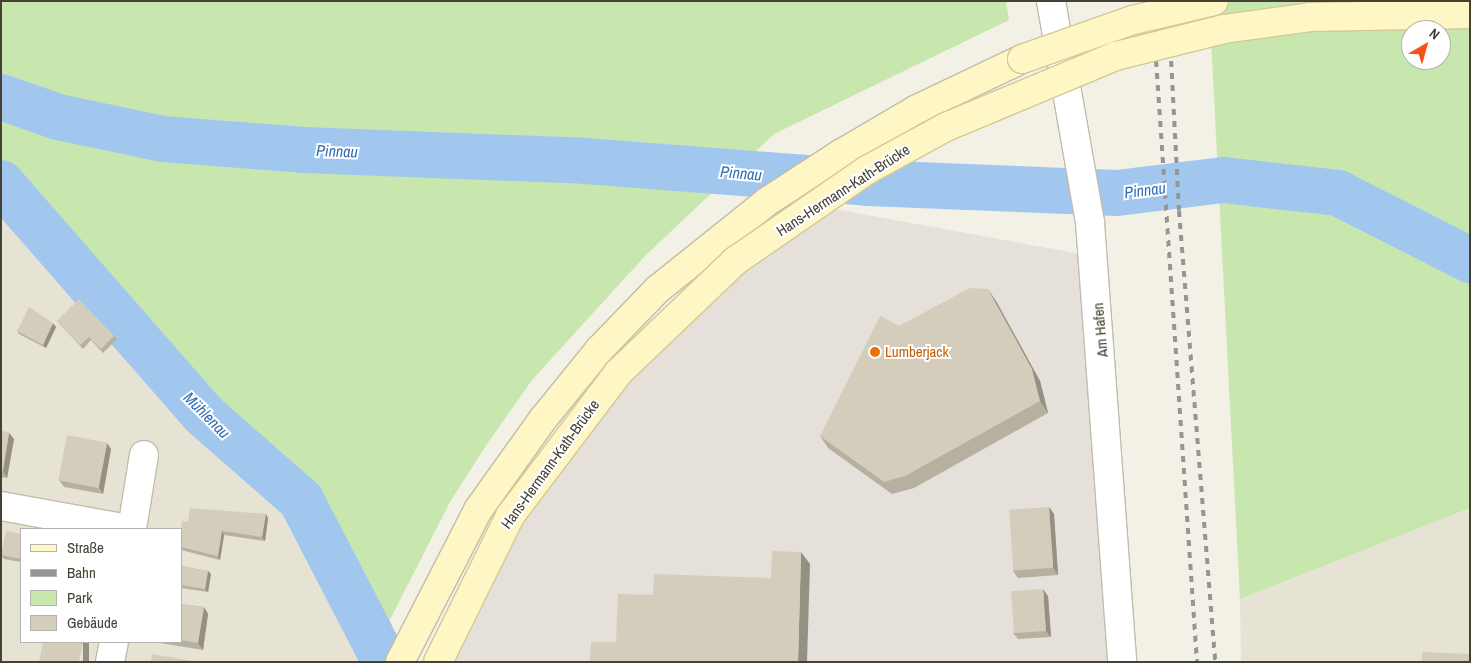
<!DOCTYPE html>
<meta charset="utf-8">
<style>
body{margin:0}
#map{position:relative;width:1471px;height:663px;overflow:hidden;background:#f3f0e6;font-family:"Archivo Narrow",sans-serif}
div>[style]{position:absolute}
[style*='--x']{left:calc(var(--x)*1px);top:calc(var(--y)*1px);width:calc(var(--w)*1px);rotate:calc(var(--a)*1deg)}
.residential>*{inset:0;background:#e7e3d4}
.industrial>*{inset:0;background:#e5e1da}
.green>*{inset:0;background:#c7e7ae}
.river>*{height:46px;margin:-23px;padding:0 23px;transform-origin:23px;border-radius:23px;background:#a2c7ef}
.roads{filter:drop-shadow(1px 0 #c1bcab) drop-shadow(-1px 0 #c1bcab) drop-shadow(0 1px #c1bcab) drop-shadow(0 -1px #c1bcab)}
.minor>*{height:28px;margin:-14px;padding:0 14px;transform-origin:14px;border-radius:14px;background:#fff}
.secondary>*{height:28px;margin:-14px;padding:0 14px;transform-origin:14px;border-radius:14px;background:#fef6c4}
.rail>*{height:4px;margin-top:-2px;transform-origin:0;background:repeating-linear-gradient(90deg,#959595 0 6px,transparent 0 12px)}
.bridges{filter:drop-shadow(1px 0 #d3c996) drop-shadow(-1px 0 #d3c996) drop-shadow(0 1px #d3c996) drop-shadow(0 -1px #d3c996)}
.secondary-bridge>*{height:28px;margin:-14px;padding:0 14px;transform-origin:14px;border-radius:14px;background:#fef6c4}
.wall>*{inset:0;background:#b6b0a1}
.shaded-wall>*{inset:0;background:#949083;transform-origin:0 0}
.building>*{inset:0;background:#d4cdbb;transform-origin:0 0}
.dots>*{width:14px;height:14px;translate:-50% -50%;box-sizing:border-box;border:2px solid #fff;border-radius:50%}
span{translate:-50% -50%;white-space:nowrap;text-align:center;line-height:1.15;-webkit-text-stroke:4px #fff;paint-order:stroke}
.street-label{font-size:15px;color:#454135}
.food-label{font-size:15px;color:#c56008}
.left{translate:0 -50%;text-align:left}
.water-label{font-size:16px;color:#2f6cb0;font-style:italic}
.frame{position:absolute;inset:0;border:2px solid #454135;pointer-events:none}
.legend{position:absolute;left:20px;top:528px;width:162px;height:115px;box-sizing:border-box;background:#fff;border:1px solid #b5b3ae;margin:0;padding:6px 9px;list-style:none;font-size:15px;color:#454135}
.legend li{display:flex;align-items:center;gap:10px;height:25px}
.legend b{width:25px;border:1px solid #b5b3ae}
.north{position:absolute;left:1401px;top:20px;width:50px;height:50px;box-sizing:border-box;background:#fff;border:1px solid #b5b3ae;border-radius:50%;rotate:38deg;font-size:14px;font-weight:700;line-height:20px;text-align:center;color:#454135}
.north::after{content:'';display:block;margin:auto;width:18px;height:22px;background:#f85117;clip-path:polygon(50% 0,100% 100%,50% 72%,0 100%)}
</style>
<div id="map">
<div class="residential">
<div style="clip-path:polygon(evenodd,1px 183px,204px 415px,301px 500px,377px 645px,372px 662px,1px 662px,1px 183px,21px 529px,181px 529px,181px 642px,21px 642px,21px 529px)"></div>
<div style="clip-path:polygon(1470px 508px,1470px 662px,1241px 662px,1240px 599px)"></div>
</div>
<div class="industrial">
<div style="clip-path:polygon(823px 207px,1092px 256px,1116px 662px,454px 662px,483px 595px,535px 502px,638px 367px,731px 277px)"></div>
</div>
<div class="green">
<div style="clip-path:polygon(1px 1px,1006px 1px,1009px 20px,774px 134px,645px 256px,532px 380px,485px 447px,450px 502px,377px 645px,301px 500px,204px 415px,1px 183px,1px 97px,58px 117px,158px 138px,1px 74px)"></div>
<div style="clip-path:polygon(evenodd,1209px 1px,1470px 1px,1470px 508px,1240px 599px,1209px 1px,1411px 30px,1441px 30px,1441px 60px,1411px 60px,1411px 30px)"></div>
</div>
<div class="river">
<div style="--x:1;--y:97;--w:60;--a:19.3"></div>
<div style="--x:58;--y:117;--w:106;--a:11.9"></div>
<div style="--x:162;--y:139;--w:142;--a:4.4"></div>
<div style="--x:304;--y:150;--w:281;--a:2.2"></div>
<div style="--x:585;--y:161;--w:284;--a:4.4"></div>
<div style="--x:868;--y:183;--w:249;--a:2.3"></div>
<div style="--x:1117;--y:193;--w:107;--a:-7"></div>
<div style="--x:1223;--y:180;--w:116;--a:6.4"></div>
<div style="--x:1338;--y:193;--w:148;--a:26.9"></div>
<div style="--x:1;--y:183;--w:308;--a:48.8"></div>
<div style="--x:204;--y:415;--w:129;--a:41.2"></div>
<div style="--x:301;--y:500;--w:182;--a:62.6"></div>
</div>
<div class="roads">
<div class="minor">
<div style="--x:1051;--y:1;--w:225;--a:80"></div>
<div style="--x:1090;--y:223;--w:440;--a:85.8"></div>
<div style="--x:1;--y:506;--w:128;--a:10.3"></div>
<div style="--x:132;--y:529;--w:75;--a:-80.8"></div>
<div style="--x:110;--y:662;--w:20;--a:-79"></div>
</div>
<div class="secondary">
<div style="--x:400;--y:662;--w:171;--a:-62.8"></div>
<div style="--x:478;--y:510;--w:112;--a:-54.5"></div>
<div style="--x:543;--y:419;--w:89;--a:-50.9"></div>
<div style="--x:599;--y:350;--w:85;--a:-46"></div>
<div style="--x:658;--y:289;--w:141;--a:-38.7"></div>
<div style="--x:768;--y:201;--w:88;--a:-33"></div>
<div style="--x:842;--y:153;--w:87;--a:-30.4"></div>
<div style="--x:917;--y:109;--w:116;--a:-25.5"></div>
</div>
</div>
<div class="rail">
<div style="--x:1152;--y:1;--w:663;--a:86.11"></div>
<div style="--x:1168;--y:1;--w:210;--a:87"></div>
<div style="--x:1179;--y:211;--w:452;--a:85.4"></div>
</div>
<div class="bridges">
<div class="secondary-bridge">
<div style="--x:1022;--y:59;--w:118;--a:-19.4"></div>
<div style="--x:1133;--y:20;--w:83;--a:-13.2"></div>
<div style="--x:438;--y:662;--w:163;--a:-63.7"></div>
<div style="--x:510;--y:516;--w:179;--a:-52.9"></div>
<div style="--x:618;--y:373;--w:162;--a:-43.7"></div>
<div style="--x:735;--y:261;--w:160;--a:-34.6"></div>
<div style="--x:867;--y:170;--w:90;--a:-28.6"></div>
<div style="--x:946;--y:127;--w:184;--a:-22.7"></div>
<div style="--x:1116;--y:56;--w:111;--a:-14"></div>
<div style="--x:1224;--y:29;--w:87;--a:-7.9"></div>
<div style="--x:1310;--y:17;--w:160;--a:-1.1"></div>
</div>
</div>
<div class="wall">
<div style="clip-path:polygon(996px 301px,1040px 381px,1048px 413px,914px 488px,892px 494px,828px 448px,820px 436px,899px 326px)"></div>
<div style="clip-path:polygon(57px 321px,114px 336px,117px 339px,103px 353px,91px 340px,83px 349px)"></div>
<div style="clip-path:polygon(56px 327px,46px 348px,19px 334px,17px 331px)"></div>
<div style="clip-path:polygon(1px 431px,9px 433px,14px 439px,7px 478px,1px 477px)"></div>
<div style="clip-path:polygon(107px 443px,111px 449px,103px 494px,64px 487px,59px 480px)"></div>
<div style="clip-path:polygon(1049px 507px,1054px 514px,1058px 575px,1018px 578px,1013px 571px)"></div>
<div style="clip-path:polygon(266px 514px,268px 518px,265px 541px,224px 535px,220px 560px,181px 550px,181px 529px)"></div>
<div style="clip-path:polygon(21px 534px,21px 562px,4px 559px,1px 555px)"></div>
<div style="clip-path:polygon(181px 566px,208px 571px,211px 574px,208px 592px,181px 588px)"></div>
<div style="clip-path:polygon(1048px 596px,1051px 637px,1018px 639px,1013px 633px)"></div>
<div style="clip-path:polygon(181px 604px,204px 607px,208px 614px,203px 650px,160px 643px,159px 642px,181px 642px)"></div>
</div>
<div class="shaded-wall">
<div style="clip-path:polygon(988px 289px,996px 301px,1040px 381px,1048px 413px,1040px 401px)"></div>
<div style="clip-path:polygon(53px 323px,56px 327px,46px 348px,43px 345px)"></div>
<div style="clip-path:polygon(9px 433px,14px 439px,7px 478px,3px 471px)"></div>
<div style="clip-path:polygon(107px 443px,111px 449px,103px 494px,99px 487px)"></div>
<div style="clip-path:polygon(1049px 507px,1054px 514px,1058px 575px,1053px 568px)"></div>
<div style="clip-path:polygon(266px 514px,268px 518px,265px 541px,262px 537px)"></div>
<div style="clip-path:polygon(222px 531px,224px 535px,220px 560px,218px 556px)"></div>
<div style="clip-path:polygon(801px 552px,810px 564px,807px 662px,798px 662px)"></div>
<div style="clip-path:polygon(208px 571px,211px 574px,208px 592px,205px 589px)"></div>
<div style="clip-path:polygon(1043px 589px,1048px 596px,1051px 637px,1046px 631px)"></div>
<div style="clip-path:polygon(204px 607px,208px 614px,203px 650px,198px 643px)"></div>
<div style="left:83px;top:642px;width:6px;height:20px"></div>
</div>
<div class="building">
<div style="clip-path:polygon(970px 288px,988px 289px,1032px 369px,1040px 401px,905px 476px,884px 482px,820px 436px,880px 316px,899px 326px)"></div>
<div style="clip-path:polygon(79px 299px,114px 336px,101px 349px,89px 337px,80px 345px,57px 321px)"></div>
<div style="clip-path:polygon(29px 307px,53px 323px,43px 345px,17px 331px)"></div>
<div style="clip-path:polygon(1px 431px,9px 433px,3px 471px,1px 471px)"></div>
<div style="left:67px;top:435px;width:41px;height:46px;rotate:11deg"></div>
<div style="left:1049px;top:507px;width:61px;height:40px;rotate:86deg"></div>
<div style="clip-path:polygon(190px 508px,266px 514px,262px 537px,222px 531px,218px 556px,181px 547px,181px 529px,182px 521px,188px 522px)"></div>
<div style="clip-path:polygon(6px 531px,21px 534px,21px 559px,1px 555px)"></div>
<div style="clip-path:polygon(772px 551px,801px 552px,798px 662px,590px 662px,591px 642px,616px 642px,618px 594px,653px 595px,654px 574px,771px 578px)"></div>
<div style="clip-path:polygon(181px 566px,208px 571px,205px 589px,181px 585px)"></div>
<div style="left:1043px;top:589px;width:42px;height:32px;rotate:86deg"></div>
<div style="clip-path:polygon(181px 604px,204px 607px,198px 643px,181px 640px)"></div>
<div style="clip-path:polygon(43px 642px,83px 642px,79px 662px,39px 662px)"></div>
<div style="clip-path:polygon(1422px 652px,1470px 654px,1470px 662px,1422px 662px)"></div>
<div style="clip-path:polygon(152px 654px,193px 661px,193px 662px,151px 662px)"></div>
</div>
<div class="dots">
<div style="left:875px;top:352px;background:#e8710a"></div>
</div>
<div class="street-label">
<span style="left:843px;top:190px;rotate:-33deg">Hans-Hermann-Kath-Brücke</span>
<span style="left:1100px;top:330px;rotate:-95deg">Am Hafen</span>
<span style="left:550px;top:464px;rotate:-54deg">Hans-Hermann-Kath-Brücke</span>
</div>
<div class="food-label">
<span class="left" style="left:885px;top:352px">Lumberjack</span>
</div>
<div class="water-label">
<span style="left:337px;top:151px;rotate:2deg">Pinnau</span>
<span style="left:741px;top:173px;rotate:5deg">Pinnau</span>
<span style="left:1145px;top:190px;rotate:-7deg">Pinnau</span>
<span style="left:207px;top:415px;rotate:45deg">Mühlenau</span>
</div>
<div class="frame"></div>
<ul class="legend">
<li><b style="height:6px;background:#fef6c4"></b>Straße</li>
<li><b style="height:6px;background:#959595"></b>Bahn</li>
<li><b style="height:14px;background:#c7e7ae"></b>Park</li>
<li><b style="height:14px;background:#d4cdbb"></b>Gebäude</li>
</ul>
<div class="north">N</div>
</div>
